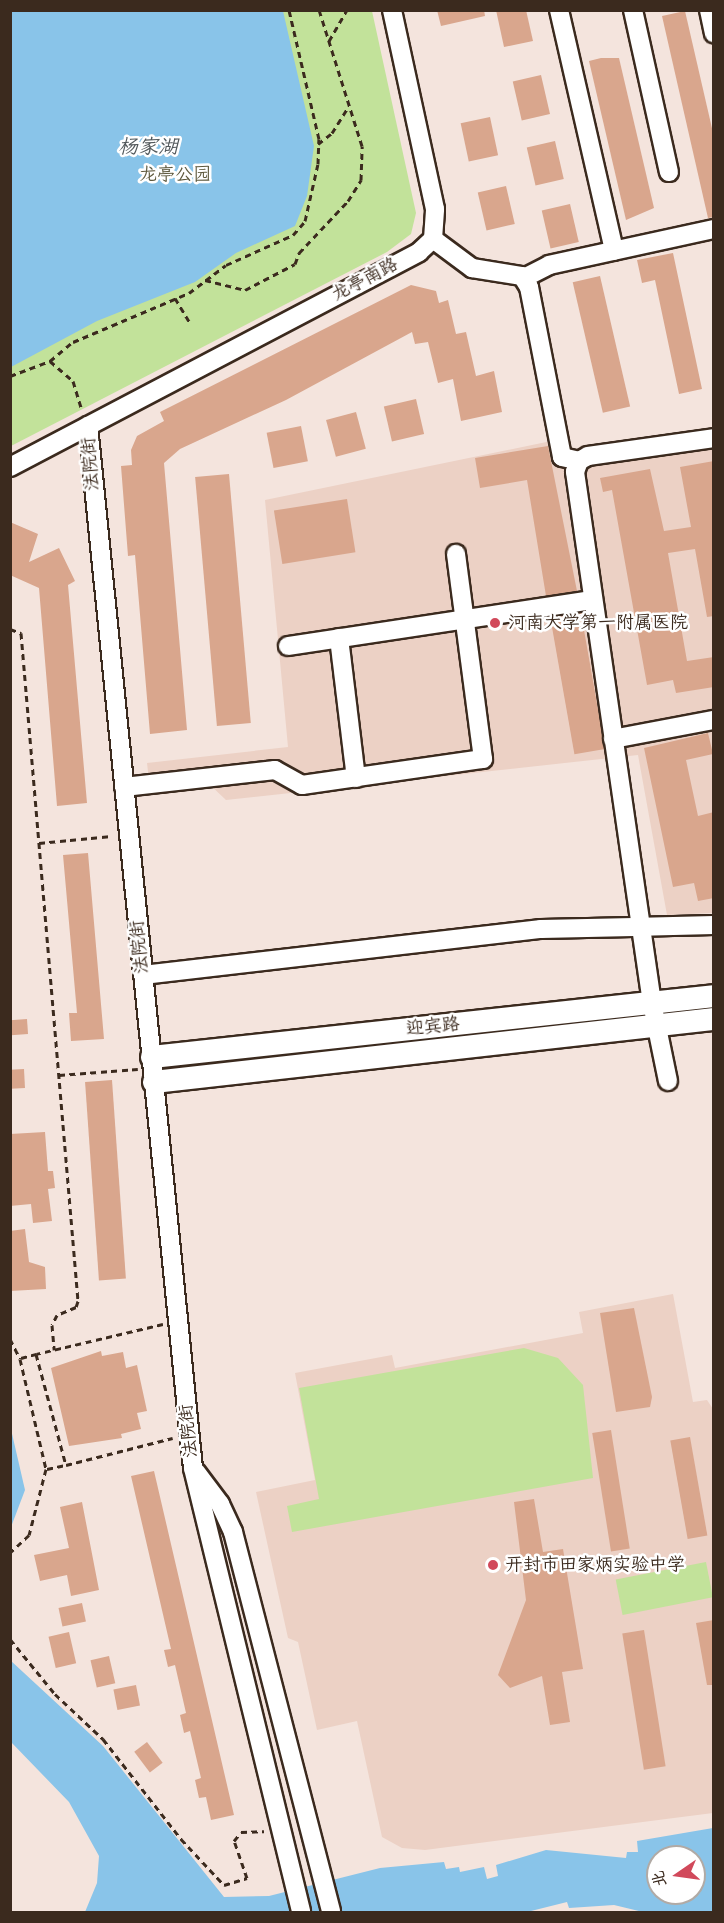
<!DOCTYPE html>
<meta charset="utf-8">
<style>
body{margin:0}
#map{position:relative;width:724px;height:1923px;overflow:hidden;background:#f4e4dd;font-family:"Balsamiq Sans","LXGW WenKai TC",sans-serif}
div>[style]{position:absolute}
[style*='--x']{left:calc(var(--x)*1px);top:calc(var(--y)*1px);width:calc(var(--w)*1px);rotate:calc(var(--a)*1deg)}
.built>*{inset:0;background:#ecd1c5}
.green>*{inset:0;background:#c2e29a;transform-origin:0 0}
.water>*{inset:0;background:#89c4e9}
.building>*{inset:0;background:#d9a68d;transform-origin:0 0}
.path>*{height:3px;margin-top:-1.5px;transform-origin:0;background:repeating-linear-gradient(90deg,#3b2a1e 0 6px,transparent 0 10.5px)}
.roads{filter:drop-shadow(2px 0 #3b2a1e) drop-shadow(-2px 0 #3b2a1e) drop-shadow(0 2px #3b2a1e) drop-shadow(0 -2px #3b2a1e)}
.minor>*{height:18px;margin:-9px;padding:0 9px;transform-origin:9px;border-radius:9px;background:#fff}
.major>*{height:22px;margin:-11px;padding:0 11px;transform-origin:11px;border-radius:11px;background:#fff}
.dots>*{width:16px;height:16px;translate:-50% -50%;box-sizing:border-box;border:3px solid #fff;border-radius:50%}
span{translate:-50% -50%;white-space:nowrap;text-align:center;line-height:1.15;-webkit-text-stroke:5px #fff;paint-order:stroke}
.park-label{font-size:18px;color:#5d583d}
.street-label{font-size:18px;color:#3b2a1e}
.poi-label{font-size:18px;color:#3b2a1e}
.left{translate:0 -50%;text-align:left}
.water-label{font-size:20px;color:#52585b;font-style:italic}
.frame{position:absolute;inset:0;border:12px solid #3b2a1e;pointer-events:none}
.north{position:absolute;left:646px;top:1845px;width:60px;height:60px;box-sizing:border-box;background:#fff;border:2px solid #b1aaa5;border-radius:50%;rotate:257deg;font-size:16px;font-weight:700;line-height:24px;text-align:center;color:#3b2a1e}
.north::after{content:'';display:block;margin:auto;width:21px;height:27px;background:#d1495b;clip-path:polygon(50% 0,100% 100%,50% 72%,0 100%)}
</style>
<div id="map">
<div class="built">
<div style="clip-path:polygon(556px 440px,560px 467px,713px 445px,713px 913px,667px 915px,638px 755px,226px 800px,208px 783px,150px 789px,147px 763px,288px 747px,265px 500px)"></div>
<div style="clip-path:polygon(673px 1294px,693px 1402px,707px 1400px,713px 1409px,713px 1813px,425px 1850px,402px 1848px,382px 1837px,357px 1721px,317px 1730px,298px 1642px,288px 1638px,256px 1492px,315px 1480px,295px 1373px,392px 1355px,395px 1368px,583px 1333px,579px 1312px)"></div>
</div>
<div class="green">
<div style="clip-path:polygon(11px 11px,372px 11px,416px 213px,411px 234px,387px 252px,11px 446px)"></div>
<div style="clip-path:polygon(524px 1348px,558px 1358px,583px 1385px,593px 1478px,292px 1532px,287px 1506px,319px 1499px,299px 1388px)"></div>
<div style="left:706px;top:1562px;width:36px;height:92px;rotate:79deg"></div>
</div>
<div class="water">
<div style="clip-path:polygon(11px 10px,283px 11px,314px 146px,307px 196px,295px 226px,236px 253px,195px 282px,97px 321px,11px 367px)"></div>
<div style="clip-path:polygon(10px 1425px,25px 1490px,11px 1527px,10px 1527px)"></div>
<div style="clip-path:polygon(evenodd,10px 1660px,103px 1746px,224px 1897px,269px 1896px,380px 1868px,444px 1862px,446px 1869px,459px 1867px,460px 1872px,484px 1867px,487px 1879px,498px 1876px,496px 1865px,546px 1850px,626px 1858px,627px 1852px,638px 1852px,637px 1841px,713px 1828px,713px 1912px,643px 1912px,614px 1905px,569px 1908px,567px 1902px,527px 1912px,85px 1912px,97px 1883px,99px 1856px,69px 1802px,11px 1742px,10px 1660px,658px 1857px,694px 1857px,694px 1893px,658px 1893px,658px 1857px)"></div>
</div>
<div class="building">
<div style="clip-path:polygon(437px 10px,484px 10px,485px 16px,441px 26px)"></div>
<div style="clip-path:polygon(496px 10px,526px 10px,533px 41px,504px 47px)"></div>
<div style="clip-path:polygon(685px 11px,714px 137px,714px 217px,708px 218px,662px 16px)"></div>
<div style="clip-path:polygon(601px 58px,619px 58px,654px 208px,626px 220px,589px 61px)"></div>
<div style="left:541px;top:75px;width:40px;height:29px;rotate:77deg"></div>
<div style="left:490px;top:117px;width:39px;height:30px;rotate:78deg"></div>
<div style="left:555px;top:141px;width:39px;height:29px;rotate:77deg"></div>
<div style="left:506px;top:186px;width:39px;height:29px;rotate:77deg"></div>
<div style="left:570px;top:204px;width:39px;height:29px;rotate:77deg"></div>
<div style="clip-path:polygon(673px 253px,702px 389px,679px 394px,655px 280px,642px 283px,637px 260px)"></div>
<div style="left:600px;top:276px;width:134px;height:28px;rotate:77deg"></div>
<div style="clip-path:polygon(411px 285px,436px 291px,439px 303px,448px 300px,456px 334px,466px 332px,476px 376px,494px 371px,502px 412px,461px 421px,453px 379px,438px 383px,428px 342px,415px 344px,412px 332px,286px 400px,180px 449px,164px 463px,187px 730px,150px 734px,135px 555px,128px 556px,121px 466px,132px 465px,131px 450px,137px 436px,164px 421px,160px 412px)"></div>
<div style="left:416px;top:399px;width:36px;height:33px;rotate:77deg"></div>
<div style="left:356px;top:412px;width:38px;height:31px;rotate:75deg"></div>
<div style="left:301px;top:426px;width:36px;height:35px;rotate:79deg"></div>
<div style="clip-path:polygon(548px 446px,577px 591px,546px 596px,527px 480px,480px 488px,475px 458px)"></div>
<div style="clip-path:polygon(714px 461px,714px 616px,707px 617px,695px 549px,668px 553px,687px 661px,714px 657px,714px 687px,676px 693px,673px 680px,647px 685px,612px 490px,603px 492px,600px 478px,650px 469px,664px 531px,691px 527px,680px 467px)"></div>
<div style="left:229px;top:474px;width:250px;height:34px;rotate:85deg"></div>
<div style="left:347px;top:499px;width:54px;height:74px;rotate:81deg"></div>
<div style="clip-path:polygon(10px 522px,38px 534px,29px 562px,59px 548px,75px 581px,68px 585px,87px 803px,57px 806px,39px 588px,10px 575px)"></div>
<div style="left:581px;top:613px;width:138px;height:31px;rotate:80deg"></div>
<div style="clip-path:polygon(708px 733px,713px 754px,686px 760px,698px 816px,714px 812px,714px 898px,698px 901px,694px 883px,673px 887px,644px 748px)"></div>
<div style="clip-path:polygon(88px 853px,104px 1039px,71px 1041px,69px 1013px,77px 1013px,63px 855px)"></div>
<div style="left:27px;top:1019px;width:15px;height:17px;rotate:86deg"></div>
<div style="left:24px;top:1069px;width:19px;height:14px;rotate:87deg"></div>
<div style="left:112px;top:1080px;width:199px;height:27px;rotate:86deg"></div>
<div style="clip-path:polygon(45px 1132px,48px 1171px,53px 1171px,55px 1188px,48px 1189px,52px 1221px,33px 1223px,31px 1204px,10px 1206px,10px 1134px)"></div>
<div style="clip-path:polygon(25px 1229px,29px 1262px,45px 1267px,46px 1289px,10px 1291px,10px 1231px)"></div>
<div style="clip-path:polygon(634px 1308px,652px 1397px,650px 1407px,616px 1412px,600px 1313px)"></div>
<div style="clip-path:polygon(101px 1351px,102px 1356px,123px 1352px,126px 1368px,137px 1365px,147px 1411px,137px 1413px,141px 1429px,121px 1434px,122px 1438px,69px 1446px,51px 1368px)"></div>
<div style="left:611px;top:1430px;width:120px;height:19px;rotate:81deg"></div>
<div style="left:690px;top:1437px;width:100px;height:20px;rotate:80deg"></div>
<div style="clip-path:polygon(154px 1471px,234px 1815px,211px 1820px,206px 1797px,199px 1798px,195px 1780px,201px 1778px,190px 1731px,184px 1733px,180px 1715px,186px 1713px,175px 1665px,168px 1667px,164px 1650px,171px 1649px,131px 1476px)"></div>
<div style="clip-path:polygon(534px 1499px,543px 1552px,563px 1549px,583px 1669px,562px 1672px,570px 1722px,550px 1725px,542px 1676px,510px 1688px,498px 1675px,526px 1600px,514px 1502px)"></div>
<div style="clip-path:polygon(82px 1502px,99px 1590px,71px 1596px,67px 1575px,40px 1581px,34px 1555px,69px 1548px,60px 1507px)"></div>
<div style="left:82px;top:1603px;width:19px;height:24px;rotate:78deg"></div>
<div style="clip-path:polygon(714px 1620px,714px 1685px,707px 1685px,696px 1623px)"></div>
<div style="left:644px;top:1630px;width:138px;height:22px;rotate:81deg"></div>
<div style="left:69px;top:1632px;width:32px;height:21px;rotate:77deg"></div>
<div style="left:109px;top:1656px;width:28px;height:19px;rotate:77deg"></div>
<div style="left:136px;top:1685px;width:21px;height:23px;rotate:79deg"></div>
<div style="left:147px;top:1742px;width:26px;height:16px;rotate:53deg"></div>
</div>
<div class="path">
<div style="--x:329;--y:41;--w:36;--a:-60"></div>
<div style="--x:318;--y:144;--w:18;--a:-38"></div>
<div style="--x:332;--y:133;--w:28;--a:-58"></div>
<div style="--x:205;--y:280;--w:41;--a:14"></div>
<div style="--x:245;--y:290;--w:56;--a:-27.5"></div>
<div style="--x:295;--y:264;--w:12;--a:-70"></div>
<div style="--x:299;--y:253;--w:71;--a:-46.7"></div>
<div style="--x:348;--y:201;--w:25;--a:-58"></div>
<div style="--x:361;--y:180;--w:34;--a:-88"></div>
<div style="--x:362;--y:146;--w:143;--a:-107.5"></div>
<div style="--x:175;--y:298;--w:31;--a:59"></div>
<div style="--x:50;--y:361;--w:30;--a:41"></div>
<div style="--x:73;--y:381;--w:30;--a:73"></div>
<div style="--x:10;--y:376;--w:43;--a:-20.6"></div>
<div style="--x:50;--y:361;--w:30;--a:-40"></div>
<div style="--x:73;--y:342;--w:126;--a:-22.9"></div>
<div style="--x:189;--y:293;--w:46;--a:-37.1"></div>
<div style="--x:226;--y:265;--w:73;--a:-24.1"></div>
<div style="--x:293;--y:235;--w:18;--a:-49"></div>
<div style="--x:305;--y:221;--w:58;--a:-77.2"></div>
<div style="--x:318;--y:164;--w:25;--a:-88"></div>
<div style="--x:319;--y:139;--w:132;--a:-103.1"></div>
<div style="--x:10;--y:629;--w:12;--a:20"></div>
<div style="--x:21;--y:633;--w:670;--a:85.12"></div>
<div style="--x:78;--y:1301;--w:6;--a:108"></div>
<div style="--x:76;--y:1307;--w:21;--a:157"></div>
<div style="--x:57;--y:1315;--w:11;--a:117"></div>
<div style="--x:52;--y:1325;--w:25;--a:85"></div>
<div style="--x:39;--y:843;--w:73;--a:-5.5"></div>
<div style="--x:59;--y:1075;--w:79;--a:-4.3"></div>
<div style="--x:163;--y:1324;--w:130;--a:166.7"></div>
<div style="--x:36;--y:1354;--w:115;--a:74.9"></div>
<div style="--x:66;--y:1465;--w:110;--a:-14.2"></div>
<div style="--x:10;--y:1339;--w:22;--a:63"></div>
<div style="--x:20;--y:1359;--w:113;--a:76.7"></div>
<div style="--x:46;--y:1469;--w:68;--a:104.4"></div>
<div style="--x:29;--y:1535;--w:26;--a:137"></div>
<div style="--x:21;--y:1358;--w:16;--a:-15"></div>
<div style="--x:47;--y:1469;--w:19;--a:-12"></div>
<div style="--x:10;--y:1639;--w:71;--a:50.7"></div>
<div style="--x:55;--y:1694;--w:66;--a:43.2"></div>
<div style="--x:103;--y:1739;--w:127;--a:52"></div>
<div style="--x:181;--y:1839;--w:63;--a:46.9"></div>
<div style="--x:224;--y:1885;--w:24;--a:-17"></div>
<div style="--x:247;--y:1878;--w:39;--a:-109"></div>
<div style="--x:234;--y:1841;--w:11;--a:-52"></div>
<div style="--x:241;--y:1832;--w:23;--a:-2"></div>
</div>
<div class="roads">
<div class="minor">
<div style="--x:559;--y:10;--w:247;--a:77.1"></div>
<div style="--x:633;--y:10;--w:166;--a:77.5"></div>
<div style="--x:709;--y:10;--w:24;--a:78"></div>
<div style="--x:433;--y:239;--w:49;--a:36.6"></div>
<div style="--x:472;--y:268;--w:51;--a:9.1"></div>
<div style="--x:522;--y:276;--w:13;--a:58"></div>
<div style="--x:529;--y:287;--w:173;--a:79"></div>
<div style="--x:562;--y:457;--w:17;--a:13"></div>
<div style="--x:524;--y:278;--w:28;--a:-27"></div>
<div style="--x:549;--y:265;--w:169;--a:-12.3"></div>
<div style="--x:88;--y:426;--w:1047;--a:84.25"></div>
<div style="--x:193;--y:1468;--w:457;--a:76.3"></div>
<div style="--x:10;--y:467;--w:462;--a:-27.7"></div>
<div style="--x:419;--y:252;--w:19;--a:-43"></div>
<div style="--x:433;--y:239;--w:30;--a:-86"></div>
<div style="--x:435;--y:209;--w:204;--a:-102.2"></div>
<div style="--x:339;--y:638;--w:141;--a:83.1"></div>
<div style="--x:288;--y:646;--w:307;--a:-8.6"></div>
<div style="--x:613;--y:739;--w:103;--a:-10.7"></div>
<div style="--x:124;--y:787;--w:152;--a:-6.4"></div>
<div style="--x:275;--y:770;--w:31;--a:29"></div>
<div style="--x:302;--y:785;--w:183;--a:-8.2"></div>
<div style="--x:483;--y:759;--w:207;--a:-97.5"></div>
<div style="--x:143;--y:975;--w:401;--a:-6.6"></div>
<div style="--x:541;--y:929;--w:173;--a:-1.3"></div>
<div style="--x:668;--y:1081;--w:80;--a:-101.6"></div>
<div style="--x:652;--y:1003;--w:537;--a:-98.25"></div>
<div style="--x:575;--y:472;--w:12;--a:-70"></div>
<div style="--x:579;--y:461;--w:10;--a:-29"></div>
<div style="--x:588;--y:456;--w:127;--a:-8.1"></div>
<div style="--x:196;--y:1472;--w:40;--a:53"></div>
<div style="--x:220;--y:1504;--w:31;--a:65"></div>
<div style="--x:233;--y:1532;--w:392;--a:75.5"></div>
</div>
<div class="major">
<div style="--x:152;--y:1057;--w:565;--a:-6.19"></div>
<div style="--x:154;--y:1082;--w:564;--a:-6.42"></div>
</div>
</div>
<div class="dots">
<div style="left:495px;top:623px;background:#d1495b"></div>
<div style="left:493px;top:1565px;background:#d1495b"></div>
</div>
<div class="park-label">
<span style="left:175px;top:175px">龙亭公园</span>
</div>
<div class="street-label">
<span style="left:365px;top:280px;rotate:-28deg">龙亭南路</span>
<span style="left:91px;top:464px;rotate:-95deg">法院街</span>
<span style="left:140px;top:947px;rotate:-96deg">法院街</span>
<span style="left:433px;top:1027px;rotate:-6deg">迎宾路</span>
<span style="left:189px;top:1431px;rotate:-96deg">法院街</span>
</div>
<div class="poi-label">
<span class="left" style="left:508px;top:623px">河南大学第一附属医院</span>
<span class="left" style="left:505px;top:1565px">开封市田家炳实验中学</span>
</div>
<div class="water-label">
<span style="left:148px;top:147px">杨家湖</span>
</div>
<div class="frame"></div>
<div class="north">北</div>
</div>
